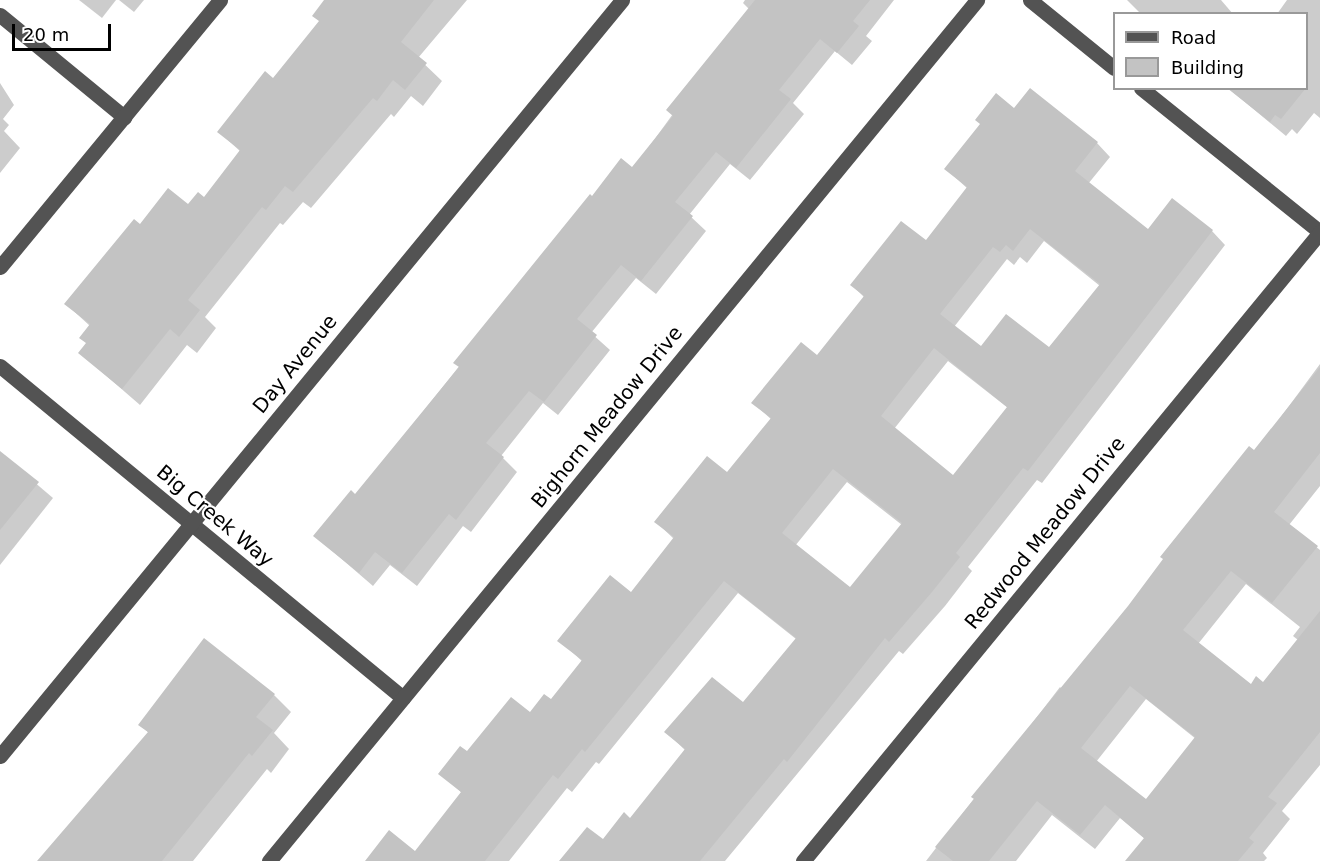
<!DOCTYPE html>
<style>
body{margin:0}
#map{position:relative;width:1320px;height:861px;overflow:hidden;background:#fff;font-family:"DejaVu Sans",sans-serif}
div>[style]{position:absolute}
[style*='--x']{left:calc(var(--x)*1px);top:calc(var(--y)*1px);width:calc(var(--w)*1px);rotate:calc(var(--a)*1deg)}
.shadow>*{inset:0;background:#0003}
.building>*{inset:0;background:#c3c3c3}
.minor>*{height:15px;margin:-7.5px;padding:0 7.5px;transform-origin:7.5px;border-radius:7.5px;background:#535353}
span{translate:-50% -50%;white-space:nowrap;text-align:center;line-height:1.15;-webkit-text-stroke:4.5px #fff;paint-order:stroke}
.street-label{font-size:20px;color:#000}
.legend{position:absolute;left:1113px;top:12px;width:195px;height:78px;box-sizing:border-box;background:#fff;border:2px solid #999;margin:0;padding:8px 10px;list-style:none;font-size:18px;color:#000}
.legend li{display:flex;align-items:center;gap:12px;height:30px}
.legend b{width:30px;border:2px solid #999}
.scale{position:absolute;left:12px;top:24px;width:99px;height:27px;box-sizing:border-box;border:3px solid #000;border-top:0;padding-left:8px;font-size:18px;line-height:21px;white-space:nowrap;color:#000;-webkit-text-stroke:4px #fff;paint-order:stroke}
</style>
<div id="map">
<div class="shadow">
<div style="clip-path:polygon(79px 0,116px 0,102px 18px)"></div>
<div style="clip-path:polygon(119px 0,144px 0,134px 12px)"></div>
<div style="clip-path:polygon(326px 0,467px 0,418px 58px,442px 81px,423px 106px,411px 96px,394px 117px,391px 114px,311px 208px,303px 202px,283px 225px,280px 223px,205px 317px,216px 328px,197px 353px,187px 345px,140px 405px,80px 353px,87px 344px,90px 326px,66px 304px,140px 226px,204px 200px,241px 152px,219px 132px,273px 80px,320px 22px)"></div>
<div style="clip-path:polygon(745px 0,894px 0,866px 36px,872px 41px,852px 65px,835px 51px,793px 103px,804px 114px,750px 180px,730px 164px,689px 215px,706px 231px,656px 294px,636px 278px,591px 333px,610px 350px,558px 415px,543px 403px,501px 456px,517px 472px,471px 532px,463px 526px,417px 586px,390px 565px,373px 586px,315px 536px,356px 496px,593px 198px,633px 169px,749px 9px,743px 3px)"></div>
<div style="clip-path:polygon(1127px 0,1221px 0,1233px 14px,1141px 14px)"></div>
<div style="clip-path:polygon(1287px 0,1320px 0,1320px 118px,1314px 113px,1297px 134px,1292px 129px,1286px 136px,1228px 88px,1306px 88px,1306px 14px,1277px 14px)"></div>
<div style="clip-path:polygon(0 83px,14px 105px,3px 119px,9px 125px,4px 131px,20px 148px,0 173px)"></div>
<div style="clip-path:polygon(evenodd,1014px 110px,1097px 143px,1110px 157px,1088px 184px,1148px 231px,1212px 231px,1225px 245px,1042px 483px,1037px 480px,968px 567px,972px 571px,945px 606px,903px 654px,899px 651px,725px 861px,580px 861px,631px 820px,686px 751px,666px 732px,743px 704px,796px 639px,738px 593px,599px 764px,596px 762px,572px 792px,567px 788px,509px 861px,367px 861px,415px 853px,462px 793px,440px 773px,551px 701px,583px 662px,560px 641px,631px 594px,674px 539px,656px 522px,728px 474px,772px 420px,753px 403px,817px 357px,865px 298px,852px 285px,926px 243px,968px 189px,946px 169px,1014px 110px,1044px 241px,1100px 286px,1049px 349px,981px 348px,954px 327px,1007px 259px,1014px 265px,1020px 257px,1027px 263px,1044px 241px,1014px 110px,948px 361px,1008px 408px,953px 477px,894px 429px,948px 361px,1014px 110px,847px 482px,902px 525px,850px 589px,795px 546px,847px 482px)"></div>
<div style="clip-path:polygon(evenodd,1320px 364px,1320px 486px,1289px 525px,1320px 550px,1320px 765px,1282px 811px,1290px 819px,1263px 853px,1267px 858px,1264px 861px,1127px 861px,1145px 839px,1120px 818px,1095px 849px,1052px 815px,1016px 861px,926px 861px,1060px 687px,1063px 690px,1255px 452px,1320px 364px,1246px 584px,1300px 627px,1293px 636px,1298px 640px,1263px 684px,1251px 686px,1198px 644px,1246px 584px,1320px 364px,1146px 699px,1196px 739px,1146px 801px,1096px 762px,1146px 699px)"></div>
<div style="clip-path:polygon(0 453px,53px 498px,0 565px)"></div>
<div style="clip-path:polygon(274px 695px,291px 712px,274px 733px,289px 749px,271px 773px,267px 769px,193px 861px,39px 861px,149px 733px,140px 725px)"></div>
</div>
<div class="building">
<div style="clip-path:polygon(324px 0,434px 0,401px 42px,427px 63px,405px 90px,393px 80px,377px 101px,373px 98px,293px 192px,285px 186px,266px 210px,262px 207px,188px 300px,200px 310px,179px 337px,170px 329px,122px 389px,78px 353px,86px 343px,79px 338px,90px 324px,64px 304px,134px 219px,140px 224px,168px 188px,188px 204px,198px 192px,204px 197px,240px 150px,217px 132px,265px 71px,273px 78px,319px 21px,312px 16px)"></div>
<div style="clip-path:polygon(755px 0,870px 0,853px 21px,859px 26px,837px 53px,820px 39px,779px 90px,791px 99px,736px 168px,716px 152px,675px 202px,693px 216px,641px 281px,621px 265px,577px 319px,597px 335px,544px 402px,529px 391px,486px 443px,504px 457px,456px 520px,449px 514px,402px 573px,375px 552px,359px 573px,313px 536px,351px 490px,355px 494px,459px 367px,453px 363px,590px 194px,592px 196px,621px 158px,632px 167px,673px 116px,666px 110px)"></div>
<div style="clip-path:polygon(evenodd,1030px 88px,1098px 142px,1075px 171px,1148px 229px,1172px 198px,1213px 230px,1028px 471px,1023px 468px,956px 553px,960px 557px,932px 592px,889px 642px,885px 638px,787px 762px,784px 759px,700px 861px,559px 861px,587px 827px,603px 839px,624px 812px,630px 818px,685px 749px,664px 732px,712px 677px,743px 702px,796px 638px,724px 581px,585px 752px,582px 749px,558px 779px,553px 775px,485px 861px,365px 861px,389px 830px,415px 851px,461px 792px,438px 774px,460px 746px,467px 751px,511px 697px,530px 712px,544px 694px,551px 699px,582px 660px,557px 641px,610px 575px,631px 592px,674px 537px,654px 522px,707px 456px,727px 472px,771px 418px,751px 403px,801px 342px,817px 355px,864px 296px,850px 285px,901px 221px,926px 240px,967px 187px,944px 169px,980px 124px,975px 120px,996px 93px,1014px 108px,1030px 88px,1030px 229px,1100px 284px,1049px 347px,1006px 314px,981px 346px,940px 314px,993px 247px,1000px 252px,1006px 245px,1013px 251px,1030px 229px,1030px 88px,934px 348px,1007px 407px,953px 475px,881px 416px,934px 348px,1030px 88px,833px 469px,902px 523px,850px 587px,782px 533px,833px 469px)"></div>
<div style="clip-path:polygon(1227px 88px,1306px 88px,1281px 119px,1275px 115px,1270px 122px)"></div>
<div style="clip-path:polygon(evenodd,1320px 367px,1320px 453px,1274px 512px,1318px 546px,1272px 603px,1231px 571px,1183px 630px,1251px 684px,1256px 676px,1263px 682px,1320px 611px,1320px 732px,1268px 797px,1277px 803px,1249px 838px,1254px 842px,1238px 861px,1125px 861px,1144px 838px,1105px 805px,1080px 835px,1037px 801px,989px 861px,953px 861px,935px 847px,974px 799px,971px 797px,1128px 606px,1163px 559px,1160px 557px,1249px 446px,1254px 450px,1320px 367px,1130px 686px,1195px 737px,1146px 799px,1081px 748px,1130px 686px)"></div>
<div style="clip-path:polygon(0 451px,39px 482px,0 530px)"></div>
<div style="clip-path:polygon(204px 638px,275px 694px,256px 717px,273px 730px,252px 756px,249px 753px,162px 861px,37px 861px,148px 732px,138px 725px)"></div>
</div>
<div class="minor">
<div style="--x:1030;--y:0;--w:108;--a:39"></div>
<div style="--x:0;--y:15;--w:161;--a:39.4"></div>
<div style="--x:1141;--y:88;--w:230;--a:38.8"></div>
<div style="--x:0;--y:267;--w:346;--a:-50.5"></div>
<div style="--x:0;--y:366;--w:522;--a:39.48"></div>
<div style="--x:0;--y:756;--w:979;--a:-50.55"></div>
<div style="--x:269;--y:861;--w:1115;--a:-50.57"></div>
<div style="--x:803;--y:861;--w:814;--a:-50.58"></div>
</div>
<div class="street-label">
<span style="left:295px;top:364px;rotate:-51deg">Day Avenue</span>
<span style="left:607px;top:417px;rotate:-51deg">Bighorn Meadow Drive</span>
<span style="left:215px;top:516px;rotate:40deg">Big Creek Way</span>
<span style="left:1045px;top:533px;rotate:-51deg">Redwood Meadow Drive</span>
</div>
<ul class="legend">
<li><b style="height:8px;background:#535353"></b>Road</li>
<li><b style="height:16px;background:#c3c3c3"></b>Building</li>
</ul>
<div class="scale">20 m</div>
</div>
